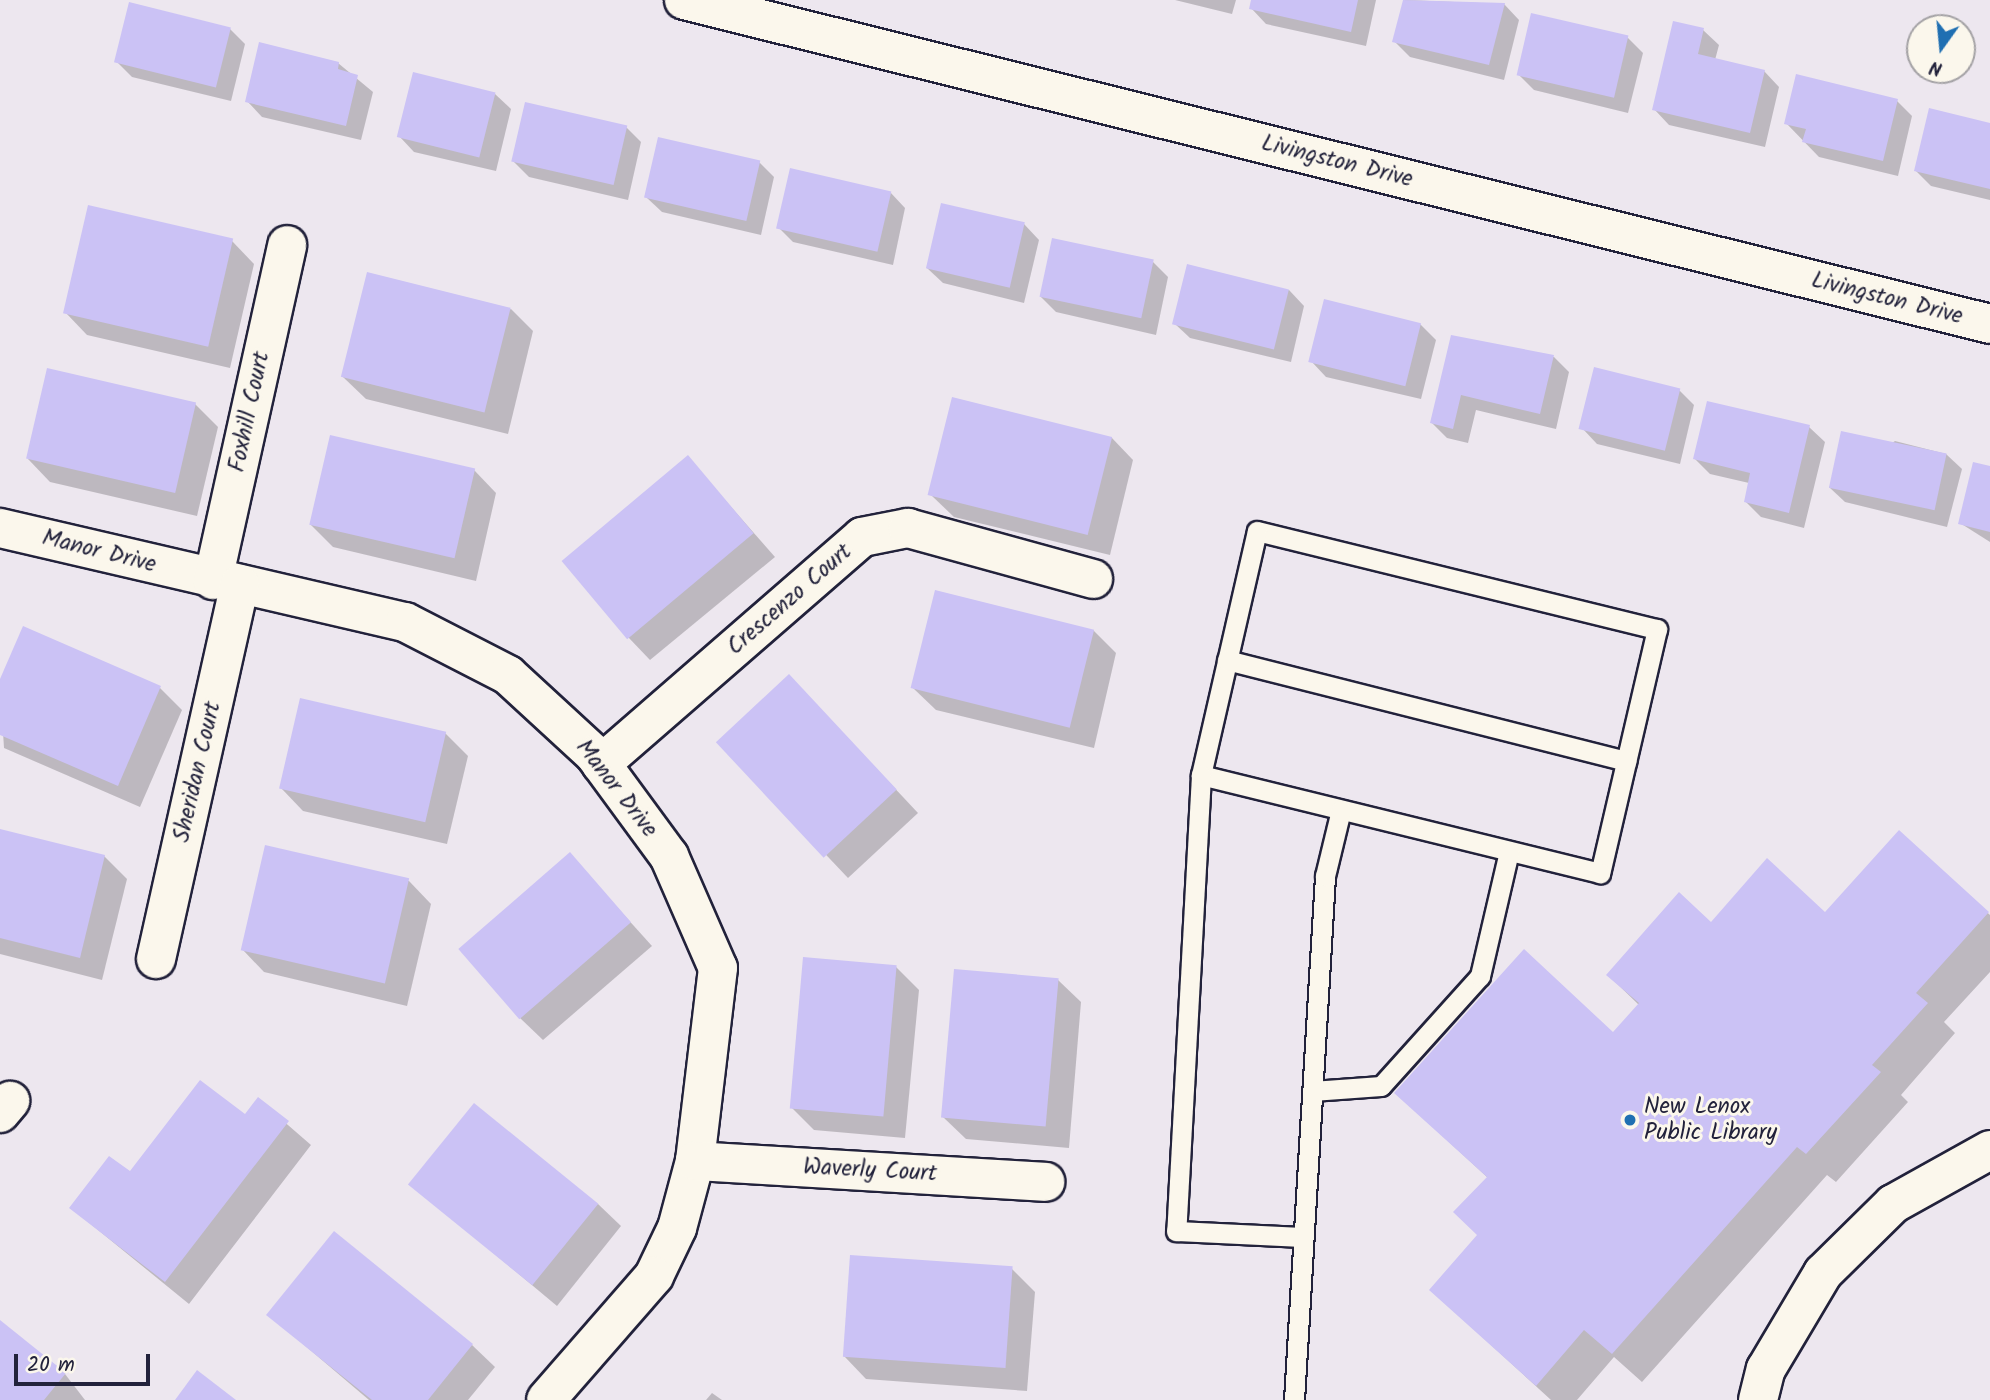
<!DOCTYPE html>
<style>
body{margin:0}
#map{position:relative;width:1990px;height:1400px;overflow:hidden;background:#ede7ef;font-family:Kalam,sans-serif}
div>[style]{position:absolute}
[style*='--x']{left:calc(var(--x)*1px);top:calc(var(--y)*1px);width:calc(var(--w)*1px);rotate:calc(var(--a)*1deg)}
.shadow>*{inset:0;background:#0003}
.building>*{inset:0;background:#cbc2f5;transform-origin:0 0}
.roads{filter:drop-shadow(2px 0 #22223b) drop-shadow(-2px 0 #22223b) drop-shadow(0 2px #22223b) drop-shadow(0 -2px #22223b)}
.service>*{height:19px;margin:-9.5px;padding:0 9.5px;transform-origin:9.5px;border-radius:9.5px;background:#fbf7ec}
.minor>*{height:38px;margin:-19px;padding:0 19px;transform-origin:19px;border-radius:19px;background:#fbf7ec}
.dots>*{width:19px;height:19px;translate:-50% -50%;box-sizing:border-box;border:4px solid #fbf7ec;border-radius:50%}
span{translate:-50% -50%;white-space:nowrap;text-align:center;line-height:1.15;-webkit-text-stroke:6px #fbf7ec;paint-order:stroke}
.street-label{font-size:23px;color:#22223b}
.poi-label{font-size:23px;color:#22223b}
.left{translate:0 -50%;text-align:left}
.north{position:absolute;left:1906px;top:14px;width:70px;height:70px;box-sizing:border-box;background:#fbf7ec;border:2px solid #a4a2a5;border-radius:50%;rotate:195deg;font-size:19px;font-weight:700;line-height:28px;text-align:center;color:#22223b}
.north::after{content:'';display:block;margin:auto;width:24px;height:32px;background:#1f6fb2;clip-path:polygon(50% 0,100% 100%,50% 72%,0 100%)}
.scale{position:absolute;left:14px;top:1354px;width:136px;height:32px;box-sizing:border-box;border:4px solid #22223b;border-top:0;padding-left:9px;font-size:21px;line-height:24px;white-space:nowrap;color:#22223b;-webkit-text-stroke:5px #fbf7ec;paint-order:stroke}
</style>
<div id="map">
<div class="shadow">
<div style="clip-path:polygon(1175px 0,1236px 0,1232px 14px)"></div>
<div style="clip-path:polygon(1253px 0,1376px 0,1366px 46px,1266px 24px,1251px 8px)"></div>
<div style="clip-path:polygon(1405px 0,1504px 4px,1519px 20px,1504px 80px,1410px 57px,1394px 41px)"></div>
<div style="clip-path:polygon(230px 29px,245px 44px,231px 101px,132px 77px,117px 62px)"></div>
<div style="clip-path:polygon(1703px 30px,1719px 45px,1715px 60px,1764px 71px,1779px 87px,1765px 147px,1669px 125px,1654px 109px)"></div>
<div style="clip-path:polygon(1627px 37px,1643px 53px,1628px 113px,1534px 90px,1518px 74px)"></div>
<div style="clip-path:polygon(338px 63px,373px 92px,361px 140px,262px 117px,247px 101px)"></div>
<div style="clip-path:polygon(495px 94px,511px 109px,496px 171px,414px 152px,399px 136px)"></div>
<div style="clip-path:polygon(1897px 101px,1912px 116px,1898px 176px,1819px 157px,1786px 123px)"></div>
<div style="clip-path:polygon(1990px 125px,1990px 200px,1931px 186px,1916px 171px)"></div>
<div style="clip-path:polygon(626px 127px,641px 142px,628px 200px,529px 177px,514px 162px)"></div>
<div style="clip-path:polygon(759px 162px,774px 177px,761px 235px,662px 212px,646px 197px)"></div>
<div style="clip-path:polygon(890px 192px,905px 208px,893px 265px,793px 242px,778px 227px)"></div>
<div style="clip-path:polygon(1024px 224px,1039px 240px,1024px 303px,943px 283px,927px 268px)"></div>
<div style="clip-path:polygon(232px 241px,254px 264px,230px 368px,87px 335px,65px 312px)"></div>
<div style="clip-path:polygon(1153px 262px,1168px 277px,1156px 335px,1056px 312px,1041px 297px)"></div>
<div style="clip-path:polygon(1289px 290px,1304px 306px,1291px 362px,1190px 338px,1174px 323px)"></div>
<div style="clip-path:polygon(511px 309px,533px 331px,508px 434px,366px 399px,343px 377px)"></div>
<div style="clip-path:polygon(1420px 324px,1436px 340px,1421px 399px,1326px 377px,1311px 361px)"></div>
<div style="clip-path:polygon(1452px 337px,1554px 357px,1569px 372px,1556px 429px,1476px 410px,1468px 443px,1447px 438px,1432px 423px)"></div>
<div style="clip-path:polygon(1679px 390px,1694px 405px,1680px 464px,1597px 444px,1582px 428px)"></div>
<div style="clip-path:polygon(195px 404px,218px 427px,197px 516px,50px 482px,28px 459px)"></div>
<div style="clip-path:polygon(1809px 427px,1825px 442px,1804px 528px,1761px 517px,1745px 501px,1749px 483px,1710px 474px,1695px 459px)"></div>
<div style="clip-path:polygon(1111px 437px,1133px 460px,1110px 555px,954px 517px,931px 495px)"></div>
<div style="clip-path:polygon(1895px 441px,1946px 454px,1962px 469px,1947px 527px,1845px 502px,1829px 487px)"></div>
<div style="clip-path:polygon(688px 458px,775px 557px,650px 660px,628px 637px)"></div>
<div style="clip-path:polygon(1990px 468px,1990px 542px,1960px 523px)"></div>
<div style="clip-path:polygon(474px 470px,496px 493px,476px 581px,333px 547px,311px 525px)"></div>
<div style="clip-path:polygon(1093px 630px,1116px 653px,1094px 748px,936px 710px,913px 688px)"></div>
<div style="clip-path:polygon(0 684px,160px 688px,182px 710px,140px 807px,4px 748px)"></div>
<div style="clip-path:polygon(811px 699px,918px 813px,848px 878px,719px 742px)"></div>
<div style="clip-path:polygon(445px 733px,468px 756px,447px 844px,303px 811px,281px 788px)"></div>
<div style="clip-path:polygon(0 830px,104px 856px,127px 879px,102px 980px,0 954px)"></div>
<div style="clip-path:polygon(1899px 832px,1990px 915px,1990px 972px,1944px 1022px,1955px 1033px,1901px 1095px,1908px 1102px,1836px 1182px,1827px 1175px,1642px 1382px,1614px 1357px,1577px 1400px,1551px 1400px,1431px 1290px,1479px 1235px,1488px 1178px,1396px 1093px,1613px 1034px,1639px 1005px,1608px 975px,1711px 925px,1825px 914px)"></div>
<div style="clip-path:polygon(266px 847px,409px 881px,431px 904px,407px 1006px,264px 972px,242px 949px)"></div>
<div style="clip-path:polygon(570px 855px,652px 946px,543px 1040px,520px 1018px)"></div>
<div style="clip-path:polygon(896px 967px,919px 990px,905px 1138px,814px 1130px,791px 1107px)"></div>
<div style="clip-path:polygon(1058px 980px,1081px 1002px,1069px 1148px,966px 1139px,943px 1117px)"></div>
<div style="clip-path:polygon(258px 1099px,311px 1145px,189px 1304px,71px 1208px,245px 1116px)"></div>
<div style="clip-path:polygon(411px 1184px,598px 1204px,621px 1226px,557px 1306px)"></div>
<div style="clip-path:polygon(1012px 1269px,1035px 1292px,1027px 1391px,866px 1379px,844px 1356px)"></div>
<div style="clip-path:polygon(269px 1315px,472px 1345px,495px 1367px,468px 1400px,369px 1400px)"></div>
<div style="clip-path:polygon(0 1322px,65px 1374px,85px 1400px,0 1400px)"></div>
<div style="clip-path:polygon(712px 1393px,722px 1400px,706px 1400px)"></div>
</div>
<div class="building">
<div style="clip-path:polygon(1251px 0,1358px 0,1351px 32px,1249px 9px)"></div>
<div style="clip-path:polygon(1403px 0,1505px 3px,1489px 65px,1392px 42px)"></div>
<div style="left:129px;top:2px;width:105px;height:62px;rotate:14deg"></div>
<div style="left:1531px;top:13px;width:100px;height:64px;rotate:13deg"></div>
<div style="clip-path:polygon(1673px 21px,1704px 28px,1698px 54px,1765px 70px,1750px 133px,1652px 110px)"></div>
<div style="clip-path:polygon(259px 42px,339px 62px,338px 69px,358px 75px,346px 126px,245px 102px)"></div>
<div style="left:413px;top:72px;width:85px;height:67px;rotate:14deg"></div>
<div style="clip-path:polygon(1796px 74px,1898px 99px,1883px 161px,1802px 142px,1806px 129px,1784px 124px)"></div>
<div style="left:525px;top:102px;width:105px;height:61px;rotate:13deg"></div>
<div style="clip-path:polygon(1929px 108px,1990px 123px,1990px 189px,1914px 171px)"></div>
<div style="left:658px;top:137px;width:105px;height:62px;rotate:13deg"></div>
<div style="left:790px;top:168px;width:104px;height:62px;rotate:13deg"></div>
<div style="left:941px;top:203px;width:86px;height:67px;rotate:13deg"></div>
<div style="left:88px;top:205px;width:149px;height:111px;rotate:13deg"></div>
<div style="left:1052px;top:238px;width:104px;height:60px;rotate:12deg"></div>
<div style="left:1187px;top:264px;width:105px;height:62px;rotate:14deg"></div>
<div style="left:367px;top:272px;width:148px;height:108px;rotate:14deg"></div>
<div style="left:1324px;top:299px;width:100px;height:65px;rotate:14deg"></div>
<div style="clip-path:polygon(1451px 335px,1554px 355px,1540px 414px,1461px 395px,1453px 429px,1430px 423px)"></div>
<div style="left:1594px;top:367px;width:89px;height:64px;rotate:14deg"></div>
<div style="left:47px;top:368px;width:153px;height:93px;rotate:13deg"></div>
<div style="left:952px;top:397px;width:165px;height:101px;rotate:14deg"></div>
<div style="clip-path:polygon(1707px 401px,1810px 425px,1789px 513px,1744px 502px,1750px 473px,1693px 459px)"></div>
<div style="left:1841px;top:431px;width:108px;height:58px;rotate:12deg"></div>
<div style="left:330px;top:435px;width:149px;height:92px;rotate:13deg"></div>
<div style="left:688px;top:455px;width:102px;height:165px;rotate:50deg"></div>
<div style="clip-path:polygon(1973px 462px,1990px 466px,1990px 532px,1958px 524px)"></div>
<div style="left:935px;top:590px;width:164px;height:101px;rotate:14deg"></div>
<div style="clip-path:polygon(23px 626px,161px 686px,118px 786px,0 735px,0 679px)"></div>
<div style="left:789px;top:674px;width:158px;height:100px;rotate:47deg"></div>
<div style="left:300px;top:698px;width:150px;height:93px;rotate:13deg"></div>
<div style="clip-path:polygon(0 829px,105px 855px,80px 958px,0 938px)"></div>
<div style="clip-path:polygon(1899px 830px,1989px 912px,1916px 993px,1928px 1003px,1872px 1065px,1881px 1072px,1806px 1154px,1797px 1147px,1612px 1354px,1584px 1330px,1536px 1386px,1429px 1290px,1477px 1235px,1453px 1212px,1487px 1177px,1394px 1093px,1524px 949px,1613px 1032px,1639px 1003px,1606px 975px,1679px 892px,1711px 922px,1767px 858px,1825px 912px)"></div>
<div style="left:265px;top:845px;width:148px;height:108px;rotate:13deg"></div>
<div style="left:570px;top:852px;width:93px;height:148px;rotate:49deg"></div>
<div style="left:803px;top:957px;width:94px;height:152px;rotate:5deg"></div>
<div style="left:954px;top:969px;width:105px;height:149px;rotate:5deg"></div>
<div style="clip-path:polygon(200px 1080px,245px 1114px,258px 1097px,289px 1121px,165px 1282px,69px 1208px,109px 1156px,130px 1171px)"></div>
<div style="left:474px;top:1103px;width:160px;height:105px;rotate:39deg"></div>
<div style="clip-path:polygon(334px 1231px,473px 1344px,428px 1400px,372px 1400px,266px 1315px)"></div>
<div style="left:850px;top:1255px;width:163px;height:102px;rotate:4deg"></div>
<div style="clip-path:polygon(0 1320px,66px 1373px,44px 1400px,0 1400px)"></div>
<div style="clip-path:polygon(197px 1370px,236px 1400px,175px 1400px)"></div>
</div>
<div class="roads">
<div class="service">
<div style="--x:1257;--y:531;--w:412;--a:13.8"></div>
<div style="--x:1657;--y:629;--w:251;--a:103.1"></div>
<div style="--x:1600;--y:873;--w:411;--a:-166.2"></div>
<div style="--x:1201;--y:775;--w:250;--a:-77.1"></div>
<div style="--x:1227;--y:660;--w:412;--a:14.2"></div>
<div style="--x:1201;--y:775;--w:457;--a:93.1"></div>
<div style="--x:1176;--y:1231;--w:127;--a:2.7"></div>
<div style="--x:1312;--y:1091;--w:69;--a:-4.1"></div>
<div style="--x:1381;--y:1086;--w:148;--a:-48"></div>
<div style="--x:1480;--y:976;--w:128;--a:-76.9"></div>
<div style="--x:1294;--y:1400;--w:525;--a:-86.61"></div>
<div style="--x:1325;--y:876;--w:68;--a:-76.4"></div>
</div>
<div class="minor">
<div style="--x:684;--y:0;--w:1346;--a:13.93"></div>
<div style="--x:0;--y:528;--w:416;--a:13.1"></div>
<div style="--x:405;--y:622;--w:116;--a:27.2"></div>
<div style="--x:508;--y:675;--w:117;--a:42.6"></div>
<div style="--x:594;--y:754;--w:127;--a:53.7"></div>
<div style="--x:669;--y:856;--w:122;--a:66.4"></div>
<div style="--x:718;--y:968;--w:194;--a:96.8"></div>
<div style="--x:695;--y:1161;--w:69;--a:105"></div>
<div style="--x:677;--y:1228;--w:53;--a:115.6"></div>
<div style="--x:654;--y:1276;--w:164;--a:131.1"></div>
<div style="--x:213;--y:580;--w:343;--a:-77.5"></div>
<div style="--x:601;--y:764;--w:346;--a:-41"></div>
<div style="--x:862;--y:537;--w:47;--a:-11.1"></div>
<div style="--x:908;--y:528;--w:192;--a:15.4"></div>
<div style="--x:156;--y:959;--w:384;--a:-77.4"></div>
<div style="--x:0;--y:1113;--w:16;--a:-50"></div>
<div style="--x:695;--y:1161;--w:351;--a:3.4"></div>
<div style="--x:1758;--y:1400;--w:32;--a:-76"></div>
<div style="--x:1766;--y:1369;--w:112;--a:-59.3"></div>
<div style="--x:1823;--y:1273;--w:98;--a:-44.6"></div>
<div style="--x:1893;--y:1204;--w:111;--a:-29.1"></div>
</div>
</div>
<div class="dots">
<div style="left:1630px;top:1120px;background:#1f6fb2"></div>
</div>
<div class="street-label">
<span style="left:1337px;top:162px;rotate:14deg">Livingston Drive</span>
<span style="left:1887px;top:299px;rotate:14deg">Livingston Drive</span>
<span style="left:250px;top:412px;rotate:-78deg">Foxhill Court</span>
<span style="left:99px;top:552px;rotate:14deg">Manor Drive</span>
<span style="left:790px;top:600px;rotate:-41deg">Crescenzo Court</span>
<span style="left:198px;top:772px;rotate:-77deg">Sheridan Court</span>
<span style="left:616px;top:789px;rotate:52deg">Manor Drive</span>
<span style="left:870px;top:1171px;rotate:3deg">Waverly Court</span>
</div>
<div class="poi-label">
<span class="left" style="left:1644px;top:1120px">New Lenox<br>Public Library</span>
</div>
<div class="north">N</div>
<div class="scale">20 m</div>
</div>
